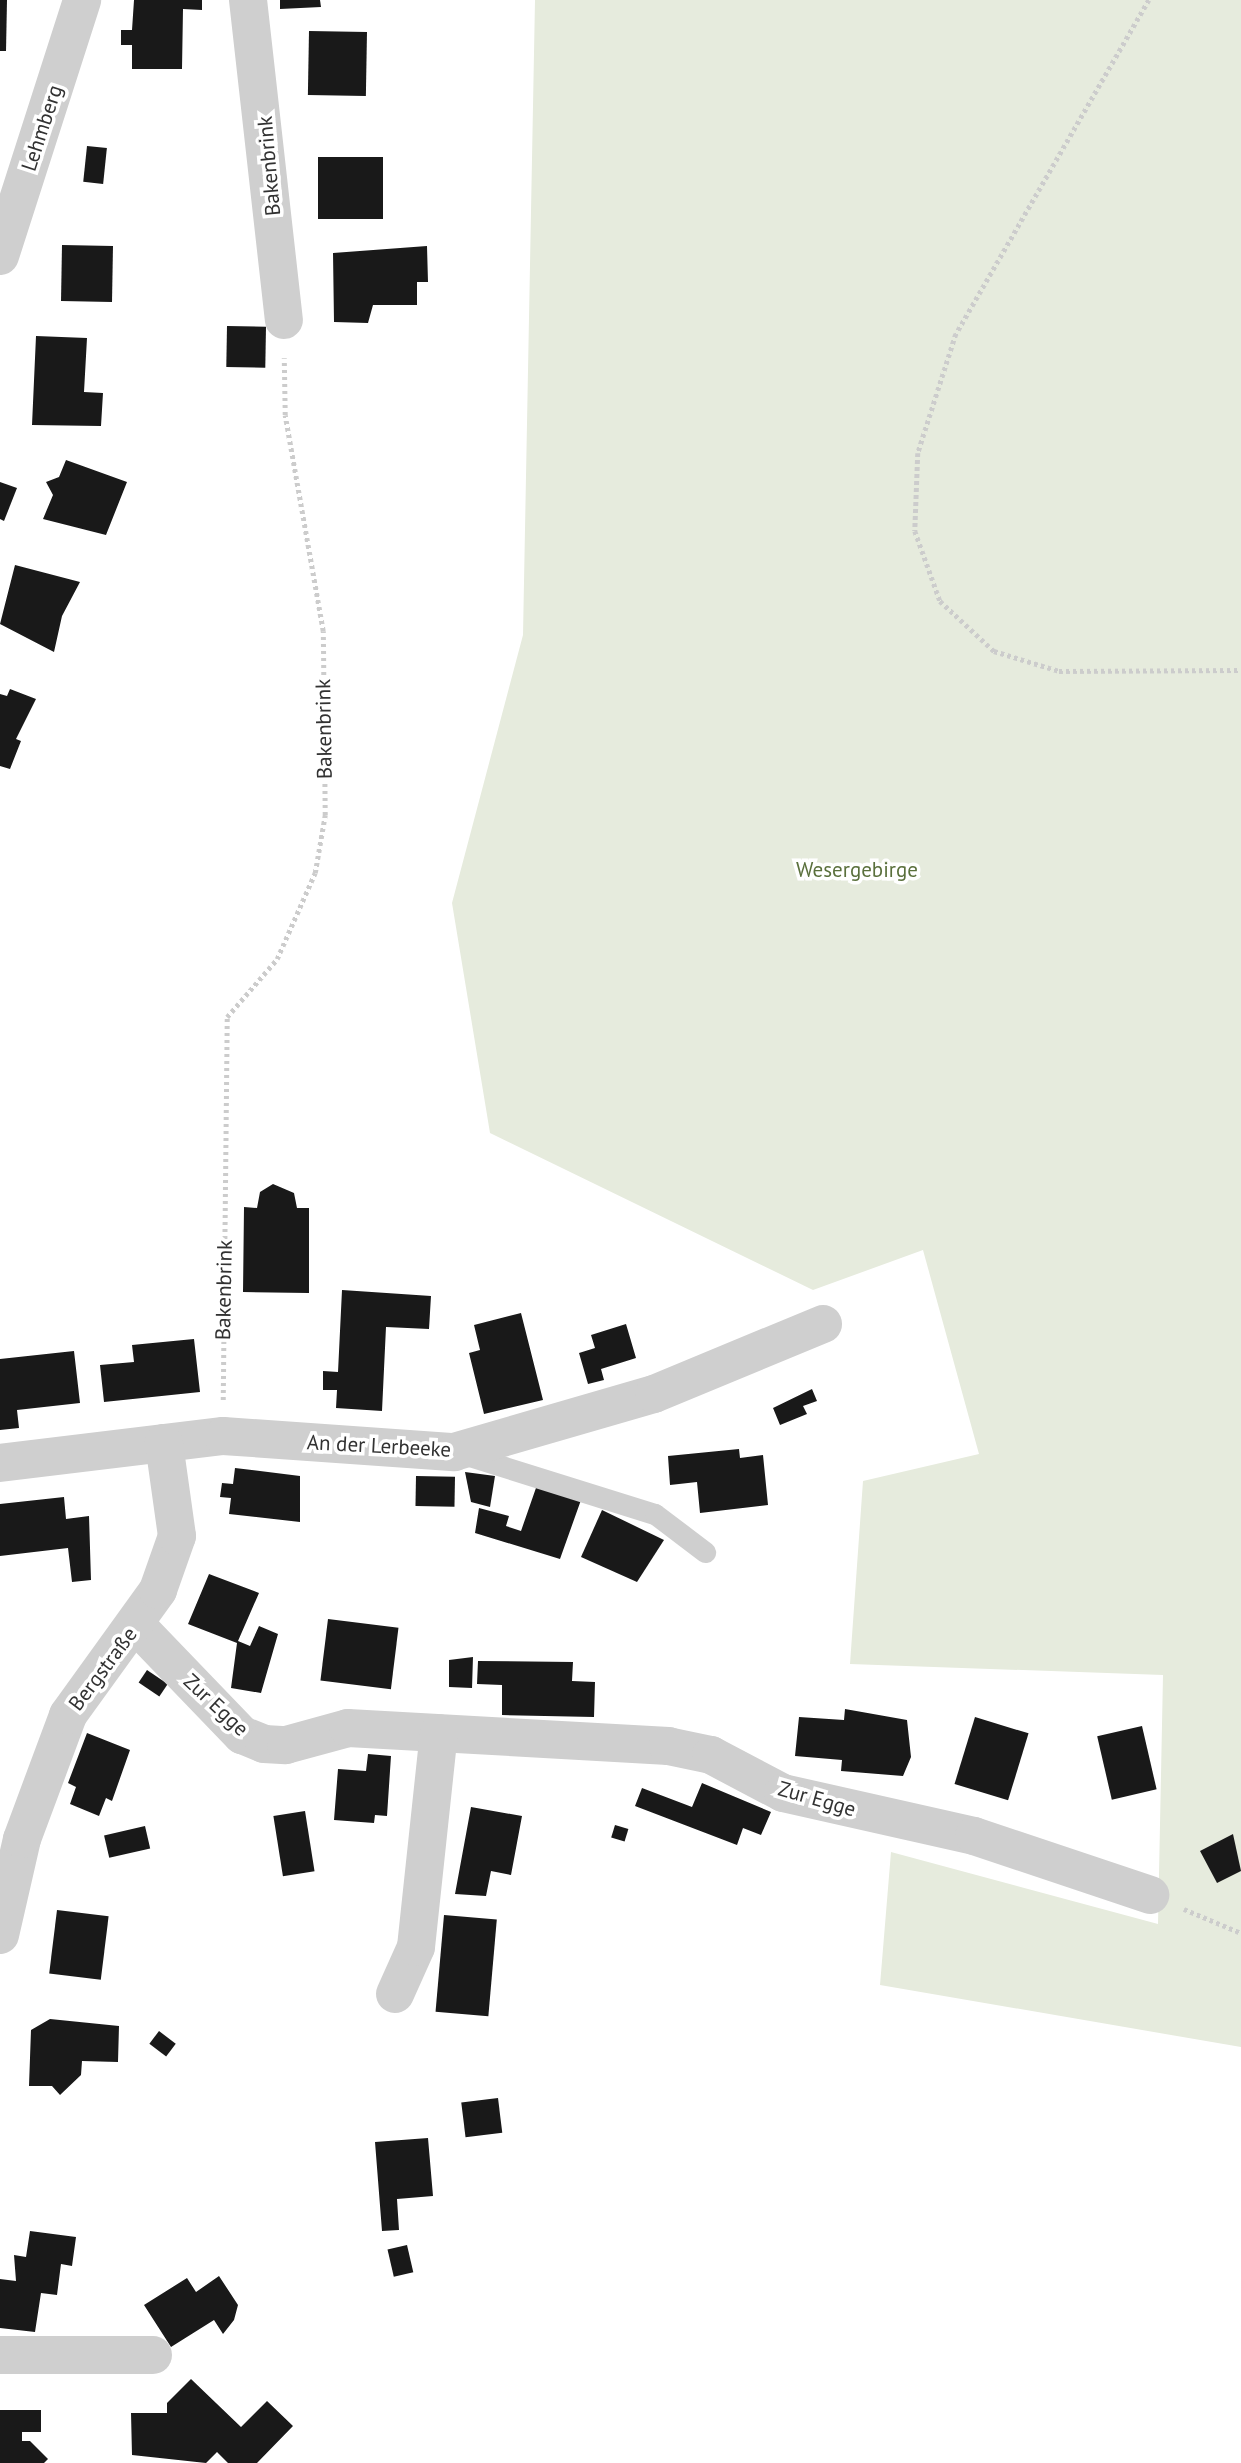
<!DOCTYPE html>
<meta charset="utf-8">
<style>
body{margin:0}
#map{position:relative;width:1241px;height:2463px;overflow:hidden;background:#fff;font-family:"PT Sans",sans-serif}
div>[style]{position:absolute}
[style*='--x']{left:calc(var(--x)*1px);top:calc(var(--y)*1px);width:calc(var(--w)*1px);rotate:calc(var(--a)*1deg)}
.green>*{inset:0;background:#e6ebdd}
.building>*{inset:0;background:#191919;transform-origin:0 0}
.path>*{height:4.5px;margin-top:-2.25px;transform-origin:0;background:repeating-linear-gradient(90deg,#ccc 0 3.5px,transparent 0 7px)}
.lane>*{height:21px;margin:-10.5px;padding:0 10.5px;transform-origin:10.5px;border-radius:10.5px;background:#cfcfcf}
.street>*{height:38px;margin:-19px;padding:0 19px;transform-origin:19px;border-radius:19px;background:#cfcfcf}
span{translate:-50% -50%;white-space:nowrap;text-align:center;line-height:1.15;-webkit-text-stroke:7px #fff;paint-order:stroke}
.street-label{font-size:21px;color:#323232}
.park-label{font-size:21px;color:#5a703c}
</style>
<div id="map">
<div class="green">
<div style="clip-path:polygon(535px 0,1241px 0,1241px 2047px,880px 1985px,891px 1852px,1158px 1924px,1163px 1675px,850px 1664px,863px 1481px,979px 1454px,923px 1250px,813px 1290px,490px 1133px,452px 903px,523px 635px)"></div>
</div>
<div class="building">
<div style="clip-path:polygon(0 0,7px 0,6px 51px,0 51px)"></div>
<div style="clip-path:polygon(134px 0,202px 0,202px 10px,183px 9px,182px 69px,132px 69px,132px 45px,121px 45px,121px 30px,132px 30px)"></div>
<div style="clip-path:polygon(280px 0,320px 0,321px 7px,280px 9px)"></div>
<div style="left:309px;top:31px;width:58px;height:64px;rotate:1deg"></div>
<div style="left:87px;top:146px;width:20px;height:36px;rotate:6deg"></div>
<div style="left:318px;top:157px;width:65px;height:62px"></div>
<div style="left:62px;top:245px;width:51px;height:56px;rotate:1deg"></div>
<div style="clip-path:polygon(427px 246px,428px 282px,417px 282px,417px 305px,373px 305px,368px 323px,334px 322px,333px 253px)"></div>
<div style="left:227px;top:326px;width:39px;height:41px;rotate:1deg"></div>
<div style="clip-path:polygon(36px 336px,87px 338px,84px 392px,103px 393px,101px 426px,32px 425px)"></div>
<div style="clip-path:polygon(66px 460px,127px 482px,106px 535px,43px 519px,53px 495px,46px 482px,59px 477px)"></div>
<div style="clip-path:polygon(0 482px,17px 488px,4px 521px,0 519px)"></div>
<div style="clip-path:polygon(15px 565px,80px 582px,62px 616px,54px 652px,0 624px)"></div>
<div style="clip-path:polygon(10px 689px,36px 699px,16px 739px,21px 741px,10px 769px,0 766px,0 694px,7px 696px)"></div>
<div style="clip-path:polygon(273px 1184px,294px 1193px,297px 1208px,309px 1208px,309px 1293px,243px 1292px,244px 1207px,257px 1208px,260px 1192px)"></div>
<div style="clip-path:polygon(342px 1290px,431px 1296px,429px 1329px,386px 1327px,382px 1411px,336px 1408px,337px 1390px,323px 1390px,323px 1371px,338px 1372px)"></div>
<div style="clip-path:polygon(521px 1313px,543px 1400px,484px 1414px,469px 1353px,480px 1350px,474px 1325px)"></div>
<div style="clip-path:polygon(626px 1324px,636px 1358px,601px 1369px,604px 1380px,588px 1384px,579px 1353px,595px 1348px,591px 1335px)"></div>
<div style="clip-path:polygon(194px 1339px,200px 1392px,104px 1402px,100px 1365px,134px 1362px,132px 1345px)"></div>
<div style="clip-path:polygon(74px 1351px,80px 1403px,17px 1410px,19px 1428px,0 1430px,0 1359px)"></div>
<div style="clip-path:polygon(812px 1389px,817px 1401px,803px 1406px,807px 1414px,780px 1425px,773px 1408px)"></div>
<div style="clip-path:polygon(739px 1449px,740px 1458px,763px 1455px,768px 1505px,700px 1513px,697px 1482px,670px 1485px,668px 1456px)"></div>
<div style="clip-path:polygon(235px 1468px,300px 1476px,300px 1522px,229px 1514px,231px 1498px,220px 1497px,222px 1483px,233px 1484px)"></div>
<div style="clip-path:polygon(465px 1472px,495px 1476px,490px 1507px,471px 1502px)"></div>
<div style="left:416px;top:1476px;width:39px;height:30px;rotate:1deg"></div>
<div style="clip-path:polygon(537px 1485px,581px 1500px,560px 1559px,475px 1533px,479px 1508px,509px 1516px,506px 1526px,521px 1531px)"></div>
<div style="clip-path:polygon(64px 1497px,66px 1519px,89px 1516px,91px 1580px,72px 1582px,68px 1548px,0 1556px,0 1504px)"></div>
<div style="clip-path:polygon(602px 1510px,664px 1540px,637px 1582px,581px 1557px)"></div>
<div style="clip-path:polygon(209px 1574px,259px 1593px,238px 1641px,250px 1646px,259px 1626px,278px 1634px,261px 1693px,231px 1688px,237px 1643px,188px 1624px)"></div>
<div style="left:328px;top:1619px;width:71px;height:62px;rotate:7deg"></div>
<div style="clip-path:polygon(473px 1657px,472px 1688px,449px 1687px,449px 1660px)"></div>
<div style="clip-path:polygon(478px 1661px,573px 1662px,572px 1681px,595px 1682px,594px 1717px,502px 1715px,502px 1685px,477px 1684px)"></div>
<div style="left:147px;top:1670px;width:25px;height:15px;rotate:34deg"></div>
<div style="clip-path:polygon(845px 1709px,907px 1720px,911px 1757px,903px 1776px,841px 1771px,842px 1760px,795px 1756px,799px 1717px,844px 1720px)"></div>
<div style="left:975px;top:1717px;width:56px;height:70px;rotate:17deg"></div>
<div style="left:1142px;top:1726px;width:65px;height:46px;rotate:77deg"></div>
<div style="clip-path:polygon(87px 1733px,130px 1750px,112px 1801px,106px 1798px,99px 1816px,70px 1804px,76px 1787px,68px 1783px)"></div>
<div style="clip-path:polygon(368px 1754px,391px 1756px,387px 1816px,375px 1815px,374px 1823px,334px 1820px,338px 1769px,366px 1771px)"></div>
<div style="clip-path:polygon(702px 1783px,771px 1812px,761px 1835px,743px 1828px,737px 1845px,635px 1806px,642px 1788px,692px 1807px)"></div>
<div style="clip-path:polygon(471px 1807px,522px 1816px,511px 1875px,491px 1871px,486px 1896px,455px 1894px)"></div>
<div style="left:305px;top:1811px;width:61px;height:32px;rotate:81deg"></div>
<div style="left:615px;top:1825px;width:14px;height:13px;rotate:17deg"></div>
<div style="left:145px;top:1826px;width:23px;height:42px;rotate:77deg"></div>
<div style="clip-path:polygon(1233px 1834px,1241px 1871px,1217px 1883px,1200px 1851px)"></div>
<div style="left:57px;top:1910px;width:52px;height:64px;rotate:7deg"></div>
<div style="left:444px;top:1915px;width:53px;height:97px;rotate:5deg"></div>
<div style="clip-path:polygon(50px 2019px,119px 2026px,118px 2062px,82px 2061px,81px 2075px,60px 2095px,52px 2086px,29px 2086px,31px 2030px)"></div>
<div style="left:159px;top:2031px;width:21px;height:16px;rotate:37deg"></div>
<div style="left:498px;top:2098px;width:35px;height:37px;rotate:83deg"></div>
<div style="clip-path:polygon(428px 2138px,433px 2196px,397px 2199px,399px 2230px,382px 2231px,375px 2142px)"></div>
<div style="clip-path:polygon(30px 2231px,76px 2237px,72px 2266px,61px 2264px,57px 2295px,41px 2293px,35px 2332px,0 2328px,0 2279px,16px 2281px,14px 2255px,26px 2257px)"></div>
<div style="left:407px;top:2245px;width:28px;height:20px;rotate:77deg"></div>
<div style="clip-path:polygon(219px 2276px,238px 2305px,234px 2320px,223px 2334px,214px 2320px,171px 2347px,144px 2305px,187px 2278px,196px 2292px)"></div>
<div style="clip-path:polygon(191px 2379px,241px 2427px,267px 2401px,293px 2426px,257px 2463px,228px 2463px,217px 2452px,206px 2463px,132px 2455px,131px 2413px,167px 2413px,167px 2403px)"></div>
<div style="clip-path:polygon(0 2410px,41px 2410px,41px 2432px,22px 2432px,22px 2441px,30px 2441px,48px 2459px,44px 2463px,0 2463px)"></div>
</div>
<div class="path">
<div style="--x:1149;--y:0;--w:386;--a:120"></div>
<div style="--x:956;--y:334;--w:125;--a:107.7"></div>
<div style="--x:918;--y:453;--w:78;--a:92.2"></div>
<div style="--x:915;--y:531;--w:74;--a:70.3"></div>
<div style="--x:940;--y:601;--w:74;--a:42.8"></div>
<div style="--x:994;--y:651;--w:68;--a:17.1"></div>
<div style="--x:1059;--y:671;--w:182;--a:-0.3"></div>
<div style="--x:223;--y:1400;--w:383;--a:-89.4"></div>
<div style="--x:227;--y:1017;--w:77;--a:-49.2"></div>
<div style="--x:277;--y:959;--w:94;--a:-66.2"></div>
<div style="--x:315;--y:873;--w:59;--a:-80.2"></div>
<div style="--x:325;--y:815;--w:184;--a:-90.6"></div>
<div style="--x:323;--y:631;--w:219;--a:-100"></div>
<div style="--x:285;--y:415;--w:57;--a:-91"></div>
<div style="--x:1184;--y:1909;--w:62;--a:22.8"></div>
</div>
<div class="lane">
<div style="--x:463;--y:1454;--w:201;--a:17.4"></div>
<div style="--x:655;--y:1514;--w:63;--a:37.2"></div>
</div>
<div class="street">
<div style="--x:248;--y:0;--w:322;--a:83.6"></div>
<div style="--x:0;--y:256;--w:269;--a:-72.2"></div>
<div style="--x:0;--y:1463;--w:225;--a:-6.9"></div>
<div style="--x:223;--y:1436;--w:232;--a:4"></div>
<div style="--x:454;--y:1452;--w:208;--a:-16.2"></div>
<div style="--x:654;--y:1394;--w:183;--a:-22.5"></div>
<div style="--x:136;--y:1625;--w:153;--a:46.1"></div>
<div style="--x:242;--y:1735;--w:24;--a:22"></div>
<div style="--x:264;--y:1744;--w:22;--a:3"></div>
<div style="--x:286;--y:1745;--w:64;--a:-15.3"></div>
<div style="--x:348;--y:1728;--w:321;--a:3.2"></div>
<div style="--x:668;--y:1746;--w:44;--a:11.8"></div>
<div style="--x:711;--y:1755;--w:81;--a:27.8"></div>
<div style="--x:783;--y:1793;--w:196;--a:12.7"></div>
<div style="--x:974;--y:1836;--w:186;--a:18.5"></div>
<div style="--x:0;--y:1935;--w:98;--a:-77.1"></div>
<div style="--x:22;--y:1839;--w:132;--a:-69.6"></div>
<div style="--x:68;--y:1715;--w:154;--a:-54.2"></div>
<div style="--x:158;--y:1590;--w:57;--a:-70.6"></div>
<div style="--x:177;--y:1536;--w:94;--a:-98"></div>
<div style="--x:395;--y:1994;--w:51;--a:-65.9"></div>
<div style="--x:416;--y:1947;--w:215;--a:-83.9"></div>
<div style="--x:0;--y:2355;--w:153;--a:0"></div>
</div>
<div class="street-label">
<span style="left:42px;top:128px;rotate:-72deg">Lehmberg</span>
<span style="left:269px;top:166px;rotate:-95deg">Bakenbrink</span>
<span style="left:324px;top:729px;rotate:-91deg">Bakenbrink</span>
<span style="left:224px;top:1290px;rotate:-89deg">Bakenbrink</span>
<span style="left:379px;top:1446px;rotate:3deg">An der Lerbeeke</span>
<span style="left:103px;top:1669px;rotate:-53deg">Bergstraße</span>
<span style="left:216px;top:1705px;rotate:43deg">Zur Egge</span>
<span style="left:817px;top:1799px;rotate:16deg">Zur Egge</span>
</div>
<div class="park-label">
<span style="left:857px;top:870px">Wesergebirge</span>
</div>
</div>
